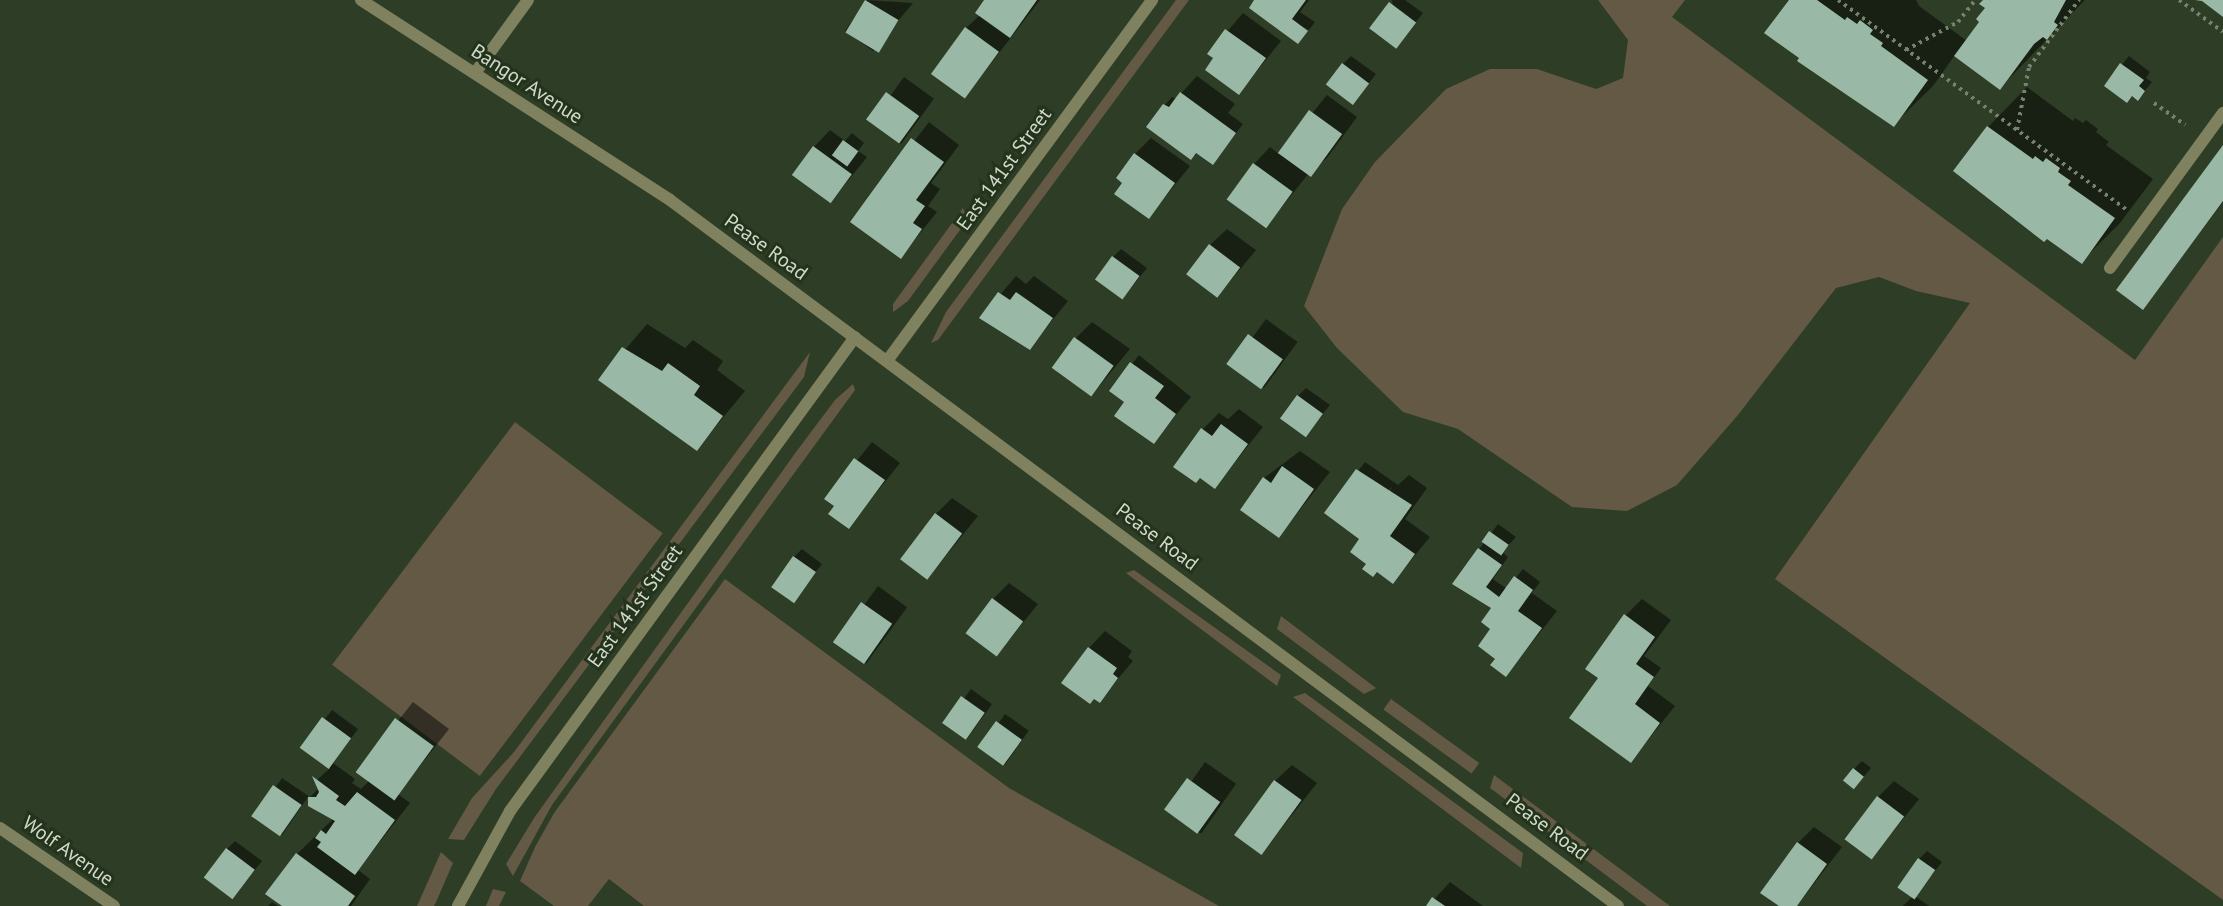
<!DOCTYPE html>
<style>
body{margin:0}
#map{position:relative;width:2223px;height:906px;overflow:hidden;background:#2e3d25;font-family:"PT Sans",sans-serif}
div>[style]{position:absolute}
[style*='--x']{left:calc(var(--x)*1px);top:calc(var(--y)*1px);width:calc(var(--w)*1px);rotate:calc(var(--a)*1deg)}
.green>*{inset:0;background:#635944;transform-origin:0 0}
.shadow>*{inset:0;background:#0007;transform-origin:0 0}
.building>*{inset:0;background:#99b9a6;transform-origin:0 0}
.path>*{height:4px;margin-top:-2px;transform-origin:0;background:repeating-linear-gradient(90deg,#76826e 0 3px,transparent 0 7.5px)}
.service>*{height:12px;margin:-6px;padding:0 6px;transform-origin:6px;border-radius:6px;background:#80825f}
.minor>*{height:12px;margin:-6px;padding:0 6px;transform-origin:6px;border-radius:6px;background:#80825f}
span{translate:-50% -50%;white-space:nowrap;text-align:center;line-height:1.15;-webkit-text-stroke:6px #24331b;paint-order:stroke}
.street-label{font-size:20px;color:#d0d9ca}
</style>
<div id="map">
<div class="green">
<div style="clip-path:polygon(1176px 0,1189px 0,938px 340px,931px 343px,946px 312px)"></div>
<div style="clip-path:polygon(1598px 0,1685px 0,1672px 17px,2135px 360px,2223px 237px,2223px 900px,1775px 579px,1970px 303px,1916px 291px,1879px 277px,1836px 288px,1738px 415px,1677px 485px,1627px 511px,1572px 507px,1458px 429px,1403px 412px,1337px 348px,1304px 306px,1342px 209px,1375px 162px,1446px 89px,1490px 69px,1537px 69px,1596px 89px,1623px 78px,1628px 40px)"></div>
<div style="clip-path:polygon(963px 208px,968px 219px,908px 301px,893px 312px,893px 304px)"></div>
<div style="clip-path:polygon(810px 352px,804px 377px,496px 789px,464px 840px,448px 839px,472px 798px,514px 752px)"></div>
<div style="clip-path:polygon(853px 384px,855px 390px,552px 805px,513px 876px,506px 864px,534px 818px,796px 452px,835px 400px)"></div>
<div style="left:515px;top:422px;width:185px;height:304px;rotate:37deg"></div>
<div style="clip-path:polygon(1134px 570px,1281px 675px,1277px 686px,1126px 573px)"></div>
<div style="clip-path:polygon(725px 579px,1009px 788px,1219px 906px,644px 906px,609px 879px,588px 906px,554px 906px,520px 881px,535px 847px,554px 813px)"></div>
<div style="clip-path:polygon(1281px 616px,1376px 688px,1364px 694px,1277px 629px)"></div>
<div style="clip-path:polygon(1305px 693px,1523px 853px,1521px 868px,1293px 697px)"></div>
<div style="left:1391px;top:699px;width:109px;height:13px;rotate:36deg"></div>
<div style="clip-path:polygon(1494px 775px,1670px 906px,1647px 906px,1490px 788px)"></div>
<div style="clip-path:polygon(441px 852px,453px 863px,437px 900px,434px 906px,417px 906px)"></div>
<div style="clip-path:polygon(493px 889px,506px 892px,499px 906px,486px 906px)"></div>
</div>
<div class="shadow">
<div style="clip-path:polygon(867px 0,913px 3px,873px 51px,845px 31px)"></div>
<div style="clip-path:polygon(986px 0,1040px 0,965px 97px,966px 28px,980px 15px)"></div>
<div style="clip-path:polygon(1256px 0,1309px 0,1300px 12px,1315px 22px,1309px 30px,1292px 21px,1307px 32px,1298px 42px)"></div>
<div style="clip-path:polygon(1392px 0,1405px 0,1423px 13px,1397px 46px)"></div>
<div style="clip-path:polygon(1790px 0,1916px 0,1919px 6px,1967px 41px,1982px 22px,1987px 8px,1985px 0,2085px 0,2000px 88px,1955px 55px,1933px 86px,1893px 125px)"></div>
<div style="clip-path:polygon(1243px 13px,1281px 41px,1239px 93px,1209px 53px)"></div>
<div style="clip-path:polygon(1351px 56px,1376px 74px,1354px 103px,1343px 64px)"></div>
<div style="clip-path:polygon(2129px 56px,2150px 72px,2146px 78px,2152px 82px,2138px 99px,2106px 85px)"></div>
<div style="clip-path:polygon(1197px 76px,1235px 104px,1228px 113px,1243px 124px,1213px 163px,1149px 127px,1165px 105px,1172px 97px,1176px 99px)"></div>
<div style="left:904px;top:77px;width:37px;height:56px;rotate:36deg"></div>
<div style="clip-path:polygon(2027px 87px,2073px 121px,2075px 118px,2083px 123px,2086px 120px,2098px 129px,2096px 132px,2109px 142px,2106px 145px,2153px 179px,2120px 223px,2081px 262px,2047px 237px,2044px 240px,1955px 171px,1988px 127px)"></div>
<div style="clip-path:polygon(1327px 95px,1357px 117px,1327px 158px,1309px 173px,1266px 227px,1254px 164px,1270px 147px,1279px 154px)"></div>
<div style="clip-path:polygon(929px 122px,959px 145px,931px 183px,940px 189px,928px 206px,937px 212px,901px 257px,852px 222px)"></div>
<div style="clip-path:polygon(830px 130px,845px 141px,852px 133px,864px 143px,858px 151px,867px 157px,831px 202px,814px 147px)"></div>
<div style="clip-path:polygon(1151px 138px,1190px 166px,1149px 217px,1124px 182px,1135px 154px)"></div>
<div style="clip-path:polygon(2223px 148px,2223px 202px,2143px 308px)"></div>
<div style="clip-path:polygon(1227px 229px,1256px 250px,1218px 296px,1210px 245px)"></div>
<div style="clip-path:polygon(1121px 249px,1147px 268px,1123px 298px,1113px 257px)"></div>
<div style="clip-path:polygon(1016px 276px,1026px 284px,1034px 276px,1068px 301px,1030px 348px,981px 317px)"></div>
<div style="left:1266px;top:319px;width:39px;height:57px;rotate:36deg"></div>
<div style="clip-path:polygon(1092px 322px,1130px 349px,1092px 395px,1076px 338px)"></div>
<div style="clip-path:polygon(647px 324px,685px 348px,693px 340px,723px 361px,717px 370px,745px 391px,697px 449px,600px 379px)"></div>
<div style="clip-path:polygon(1139px 355px,1191px 397px,1153px 442px,1126px 402px,1111px 391px)"></div>
<div style="clip-path:polygon(1306px 388px,1330px 405px,1306px 435px,1298px 396px)"></div>
<div style="clip-path:polygon(1239px 409px,1263px 427px,1215px 487px,1203px 429px,1219px 413px,1228px 419px)"></div>
<div style="clip-path:polygon(872px 442px,900px 463px,849px 527px,836px 506px,826px 499px)"></div>
<div style="clip-path:polygon(1300px 451px,1330px 472px,1279px 536px,1264px 478px)"></div>
<div style="clip-path:polygon(evenodd,1365px 462px,1398px 485px,1409px 475px,1427px 488px,1405px 519px,1430px 537px,1393px 582px,1368px 564px,1361px 538px,1326px 513px,1365px 462px,1392px 486px,1388px 497px,1384px 497px,1392px 486px)"></div>
<div style="clip-path:polygon(952px 498px,978px 516px,928px 578px,936px 514px)"></div>
<div style="clip-path:polygon(1498px 524px,1516px 537px,1502px 552px,1508px 557px,1493px 579px,1507px 589px,1523px 569px,1540px 582px,1532px 593px,1557px 611px,1506px 675px,1497px 659px,1493px 608px,1454px 583px)"></div>
<div style="clip-path:polygon(802px 549px,822px 564px,793px 601px,794px 557px)"></div>
<div style="clip-path:polygon(1009px 583px,1038px 604px,997px 655px,993px 599px)"></div>
<div style="left:878px;top:586px;width:36px;height:70px;rotate:36deg"></div>
<div style="clip-path:polygon(1642px 599px,1671px 620px,1644px 656px,1661px 668px,1648px 686px,1675px 706px,1631px 761px,1600px 678px,1626px 615px)"></div>
<div style="clip-path:polygon(1105px 631px,1132px 651px,1128px 657px,1133px 661px,1099px 701px,1089px 648px)"></div>
<div style="left:971px;top:689px;width:26px;height:43px;rotate:36deg"></div>
<div style="clip-path:polygon(413px 702px,449px 729px,398px 794px,410px 803px,358px 870px,370px 879px,351px 906px,284px 906px,297px 854px,334px 818px,310px 805px,310px 797px,320px 787px,318px 779px,330px 768px,302px 748px,332px 710px,358px 729px,333px 763px,355px 779px,352px 783px,361px 789px,370px 780px,358px 771px)"></div>
<div style="left:1005px;top:714px;width:29px;height:42px;rotate:35deg"></div>
<div style="clip-path:polygon(1862px 761px,1871px 768px,1855px 787px,1854px 769px)"></div>
<div style="left:1205px;top:762px;width:38px;height:61px;rotate:35deg"></div>
<div style="clip-path:polygon(1292px 765px,1317px 783px,1262px 853px,1275px 781px)"></div>
<div style="left:282px;top:778px;width:32px;height:47px;rotate:34deg"></div>
<div style="clip-path:polygon(1894px 781px,1919px 799px,1872px 858px,1878px 797px)"></div>
<div style="clip-path:polygon(1814px 827px,1842px 847px,1797px 906px,1781px 906px,1798px 843px)"></div>
<div style="clip-path:polygon(235px 841px,262px 861px,233px 897px,227px 849px)"></div>
<div style="clip-path:polygon(1927px 851px,1942px 862px,1915px 896px,1929px 906px,1903px 906px,1912px 897px,1919px 859px)"></div>
<div style="clip-path:polygon(1450px 882px,1483px 906px,1428px 906px)"></div>
<div style="clip-path:polygon(272px 902px,278px 906px,268px 906px)"></div>
</div>
<div class="building">
<div style="left:865px;top:0;width:39px;height:38px;rotate:31deg"></div>
<div style="clip-path:polygon(984px 0,1037px 0,1010px 38px,975px 13px)"></div>
<div style="clip-path:polygon(1254px 0,1306px 0,1292px 19px,1308px 31px,1298px 44px,1249px 8px)"></div>
<div style="clip-path:polygon(1789px 0,1817px 0,1845px 20px,1847px 17px,1857px 24px,1860px 20px,1873px 30px,1870px 34px,1883px 43px,1881px 46px,1928px 80px,1894px 127px,1797px 61px,1799px 58px,1764px 33px)"></div>
<div style="clip-path:polygon(1983px 0,2066px 0,2054px 22px,2058px 25px,2047px 40px,2043px 37px,2034px 44px,2000px 90px,1954px 56px,1979px 22px,1976px 19px,1985px 8px,1979px 4px)"></div>
<div style="clip-path:polygon(2195px 0,2223px 0,2223px 17px,2202px 1px)"></div>
<div style="left:1389px;top:2px;width:34px;height:33px;rotate:37deg"></div>
<div style="left:965px;top:27px;width:42px;height:58px;rotate:36deg"></div>
<div style="clip-path:polygon(1225px 29px,1266px 58px,1239px 95px,1205px 70px,1213px 58px,1207px 54px)"></div>
<div style="left:1342px;top:63px;width:34px;height:27px;rotate:37deg"></div>
<div style="clip-path:polygon(2120px 63px,2144px 80px,2139px 86px,2145px 91px,2138px 101px,2132px 96px,2127px 103px,2104px 86px)"></div>
<div style="left:886px;top:92px;width:41px;height:34px;rotate:36deg"></div>
<div style="clip-path:polygon(1180px 92px,1236px 133px,1213px 165px,1196px 153px,1191px 160px,1146px 127px,1163px 104px,1169px 107px)"></div>
<div style="left:1309px;top:110px;width:41px;height:53px;rotate:36deg"></div>
<div style="clip-path:polygon(1987px 126px,2033px 159px,2035px 156px,2043px 162px,2046px 158px,2060px 168px,2058px 172px,2071px 181px,2068px 185px,2115px 218px,2082px 264px,2047px 239px,2044px 242px,1953px 171px)"></div>
<div style="clip-path:polygon(911px 138px,944px 162px,916px 200px,925px 206px,913px 223px,922px 229px,901px 259px,850px 222px)"></div>
<div style="left:843px;top:140px;width:19px;height:19px;rotate:36deg"></div>
<div style="clip-path:polygon(2223px 145px,2223px 201px,2143px 310px,2116px 290px)"></div>
<div style="left:813px;top:146px;width:48px;height:36px;rotate:36deg"></div>
<div style="clip-path:polygon(1134px 153px,1175px 183px,1149px 219px,1114px 194px,1122px 183px,1116px 178px)"></div>
<div style="left:1253px;top:163px;width:49px;height:45px;rotate:36deg"></div>
<div style="left:1209px;top:244px;width:39px;height:38px;rotate:37deg"></div>
<div style="left:1112px;top:256px;width:34px;height:29px;rotate:36deg"></div>
<div style="clip-path:polygon(998px 292px,1010px 300px,1016px 292px,1053px 318px,1030px 350px,979px 318px)"></div>
<div style="left:1248px;top:334px;width:43px;height:37px;rotate:36deg"></div>
<div style="left:1074px;top:337px;width:49px;height:38px;rotate:36deg"></div>
<div style="clip-path:polygon(622px 347px,662px 371px,668px 363px,700px 386px,694px 395px,723px 416px,697px 451px,598px 380px)"></div>
<div style="clip-path:polygon(1130px 362px,1164px 386px,1155px 398px,1176px 414px,1154px 444px,1114px 416px,1124px 402px,1109px 391px)"></div>
<div style="left:1297px;top:395px;width:32px;height:29px;rotate:36deg"></div>
<div style="clip-path:polygon(1221px 424px,1248px 444px,1215px 489px,1200px 478px,1196px 483px,1173px 467px,1201px 428px,1212px 436px)"></div>
<div style="clip-path:polygon(854px 458px,885px 480px,849px 529px,828px 514px,834px 506px,824px 499px)"></div>
<div style="clip-path:polygon(1282px 466px,1314px 489px,1279px 538px,1240px 510px,1263px 477px,1271px 483px)"></div>
<div style="clip-path:polygon(1356px 469px,1412px 505px,1390px 536px,1415px 554px,1393px 584px,1377px 572px,1373px 577px,1362px 569px,1366px 564px,1350px 552px,1359px 539px,1324px 513px)"></div>
<div style="left:935px;top:513px;width:34px;height:58px;rotate:37deg"></div>
<div style="left:1489px;top:531px;width:24px;height:13px;rotate:35deg"></div>
<div style="clip-path:polygon(1478px 548px,1502px 565px,1486px 587px,1499px 597px,1514px 576px,1533px 590px,1518px 611px,1542px 628px,1506px 677px,1490px 665px,1495px 659px,1478px 646px,1490px 629px,1481px 622px,1491px 608px,1452px 584px)"></div>
<div style="left:793px;top:556px;width:28px;height:38px;rotate:35deg"></div>
<div style="left:992px;top:598px;width:39px;height:44px;rotate:37deg"></div>
<div style="left:861px;top:602px;width:38px;height:49px;rotate:35deg"></div>
<div style="clip-path:polygon(1624px 614px,1655px 637px,1636px 664px,1654px 677px,1635px 704px,1660px 723px,1631px 763px,1569px 718px,1598px 678px,1585px 669px)"></div>
<div style="clip-path:polygon(1088px 647px,1117px 668px,1113px 674px,1118px 678px,1100px 703px,1094px 699px,1090px 704px,1061px 683px)"></div>
<div style="left:961px;top:696px;width:29px;height:33px;rotate:35deg"></div>
<div style="left:322px;top:717px;width:36px;height:38px;rotate:36deg"></div>
<div style="left:395px;top:718px;width:48px;height:67px;rotate:36deg"></div>
<div style="left:996px;top:721px;width:32px;height:32px;rotate:36deg"></div>
<div style="left:1853px;top:768px;width:14px;height:16px;rotate:39deg"></div>
<div style="clip-path:polygon(312px 776px,339px 796px,336px 800px,345px 806px,357px 792px,395px 820px,355px 875px,317px 847px,321px 842px,315px 838px,321px 830px,326px 834px,335px 821px,308px 806px,308px 797px,316px 797px,319px 792px)"></div>
<div style="left:1187px;top:778px;width:41px;height:39px;rotate:36deg"></div>
<div style="left:1274px;top:780px;width:34px;height:68px;rotate:36deg"></div>
<div style="left:273px;top:785px;width:35px;height:38px;rotate:35deg"></div>
<div style="left:1877px;top:796px;width:34px;height:54px;rotate:37deg"></div>
<div style="clip-path:polygon(1797px 842px,1827px 864px,1797px 906px,1779px 906px,1760px 893px)"></div>
<div style="left:226px;top:848px;width:36px;height:37px;rotate:37deg"></div>
<div style="clip-path:polygon(296px 853px,355px 896px,348px 906px,282px 906px,265px 894px)"></div>
<div style="left:1918px;top:858px;width:21px;height:36px;rotate:35deg"></div>
<div style="clip-path:polygon(1432px 897px,1445px 906px,1426px 906px)"></div>
</div>
<div class="path">
<div style="--x:1838;--y:0;--w:356;--a:36"></div>
<div style="--x:2179;--y:0;--w:54;--a:36"></div>
<div style="--x:1906;--y:50;--w:59;--a:-28.3"></div>
<div style="--x:1958;--y:22;--w:28;--a:-52"></div>
<div style="--x:2154;--y:103;--w:38;--a:35"></div>
<div style="--x:2017;--y:130;--w:64;--a:-79.2"></div>
<div style="--x:2029;--y:67;--w:84;--a:-53.3"></div>
</div>
<div class="service">
<div style="--x:2110;--y:268;--w:192;--a:-53.9"></div>
</div>
<div class="minor">
<div style="--x:361;--y:0;--w:368;--a:32.9"></div>
<div style="--x:670;--y:200;--w:1182;--a:36.68"></div>
<div style="--x:475;--y:73;--w:90;--a:-54"></div>
<div style="--x:887;--y:361;--w:448;--a:-53.7"></div>
<div style="--x:0;--y:828;--w:138;--a:34.4"></div>
<div style="--x:458;--y:906;--w:108;--a:-61.3"></div>
<div style="--x:510;--y:811;--w:586;--a:-53.95"></div>
</div>
<div class="street-label">
<span style="left:527px;top:84px;rotate:33deg">Bangor Avenue</span>
<span style="left:1004px;top:169px;rotate:-54deg">East 141st Street</span>
<span style="left:766px;top:247px;rotate:36deg">Pease Road</span>
<span style="left:1157px;top:537px;rotate:37deg">Pease Road</span>
<span style="left:635px;top:606px;rotate:-54deg">East 141st Street</span>
<span style="left:1547px;top:827px;rotate:37deg">Pease Road</span>
<span style="left:68px;top:851px;rotate:35deg">Wolf Avenue</span>
</div>
</div>
